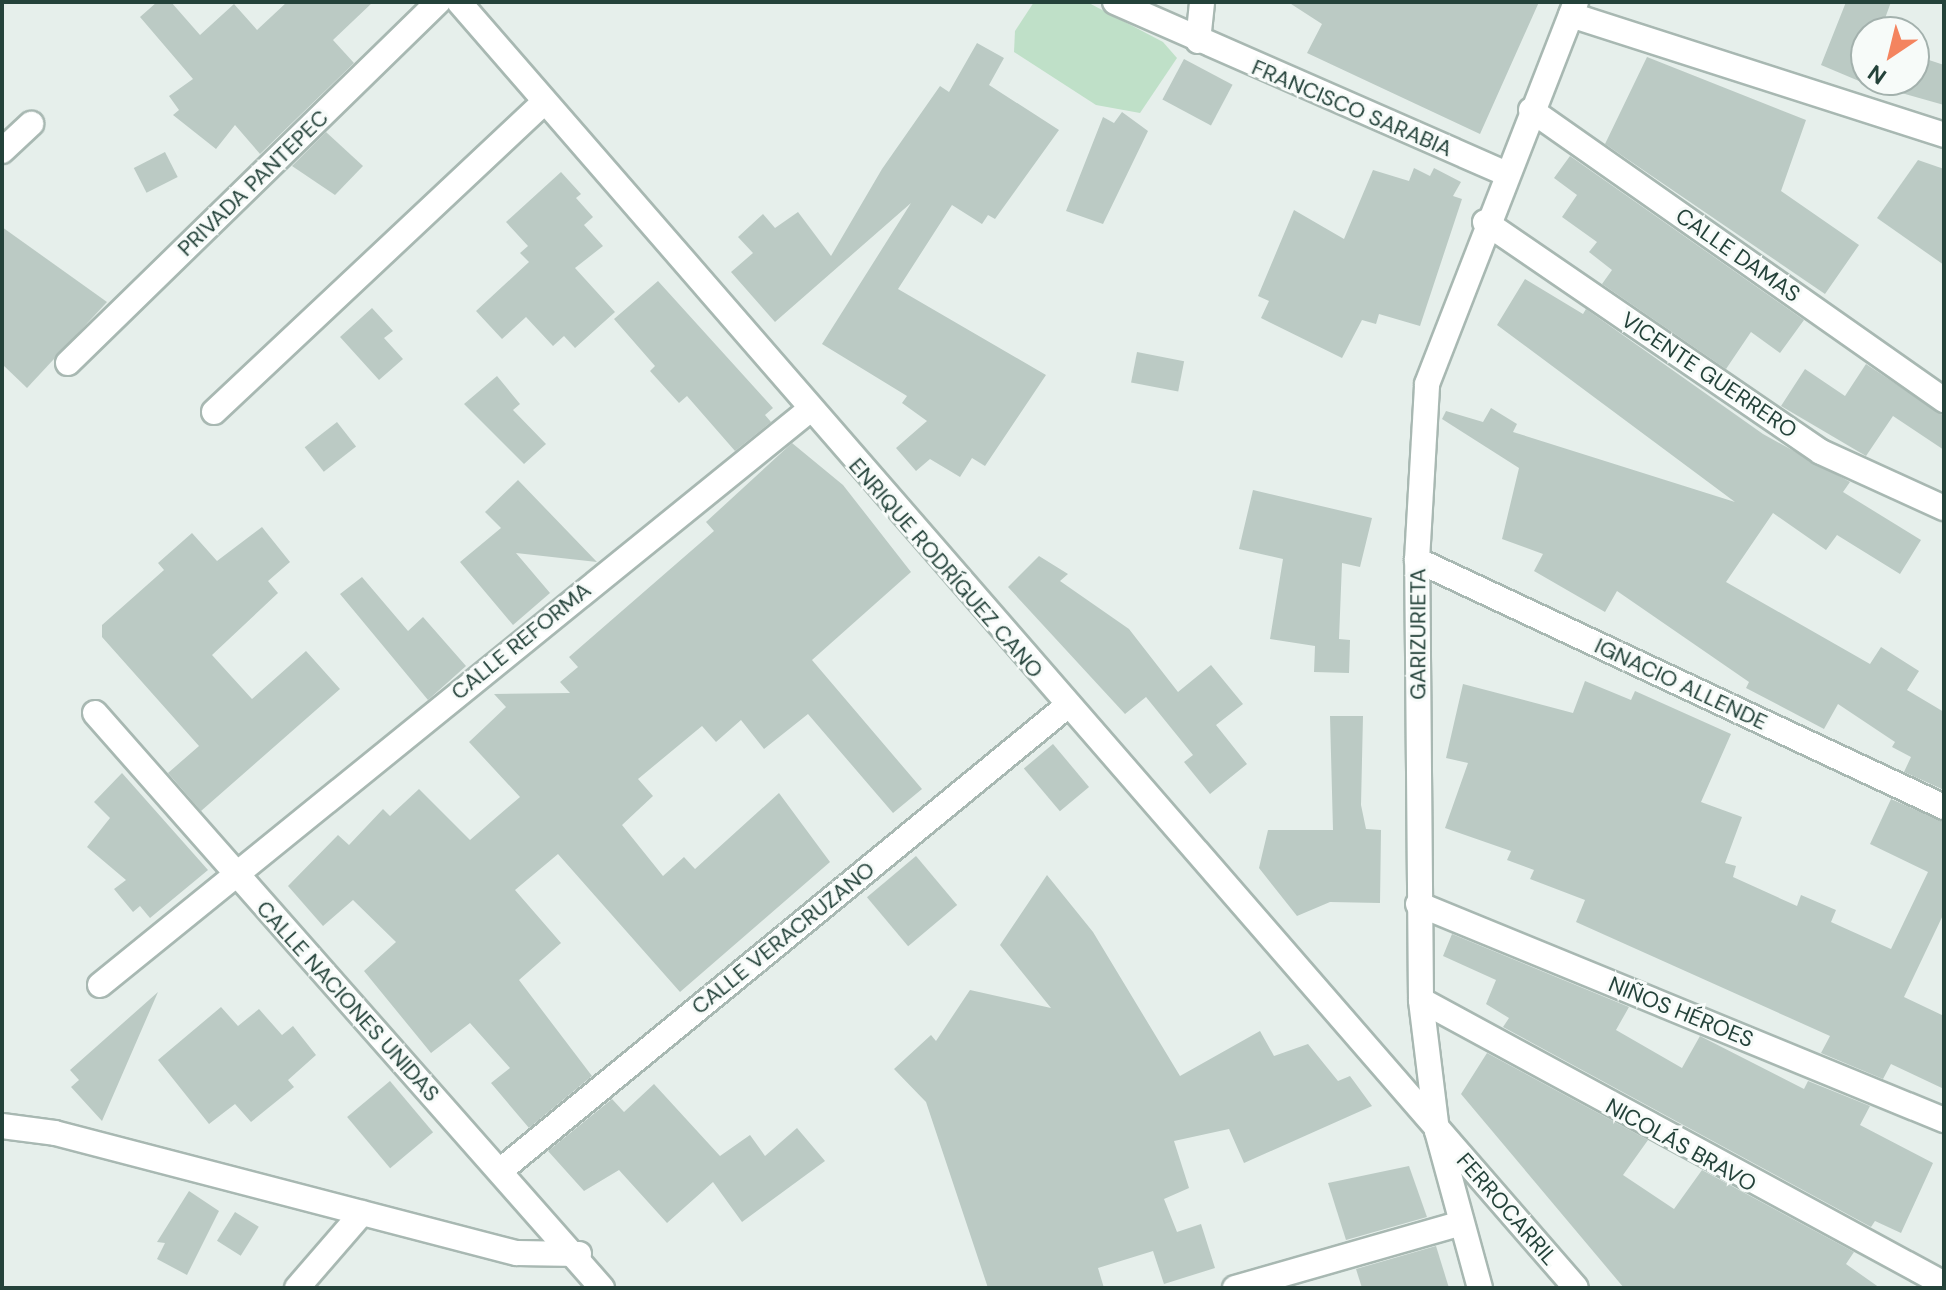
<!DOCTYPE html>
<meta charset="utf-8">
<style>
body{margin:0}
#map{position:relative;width:1946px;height:1290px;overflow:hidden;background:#e6efeb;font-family:"DM Sans",sans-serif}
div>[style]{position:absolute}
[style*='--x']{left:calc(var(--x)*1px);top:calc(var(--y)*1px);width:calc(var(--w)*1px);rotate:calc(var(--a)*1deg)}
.green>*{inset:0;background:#bfe0c8}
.building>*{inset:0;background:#bbcac4;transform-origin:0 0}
.roads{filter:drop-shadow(2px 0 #a8b8b2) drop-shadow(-2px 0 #a8b8b2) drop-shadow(0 2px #a8b8b2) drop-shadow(0 -2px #a8b8b2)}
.street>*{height:24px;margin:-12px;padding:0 12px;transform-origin:12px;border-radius:12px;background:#fff}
span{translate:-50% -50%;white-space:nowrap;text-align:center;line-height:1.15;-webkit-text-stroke:6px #f7fbf9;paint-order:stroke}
.street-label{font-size:22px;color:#24423a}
.frame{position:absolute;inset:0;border:4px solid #24423a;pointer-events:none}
.north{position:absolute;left:1850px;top:16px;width:80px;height:80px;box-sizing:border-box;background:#f7fbf9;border:2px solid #a3b1ad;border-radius:50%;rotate:215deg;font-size:22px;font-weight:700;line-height:32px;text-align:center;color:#24423a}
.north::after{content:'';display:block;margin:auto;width:28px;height:36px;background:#f4845f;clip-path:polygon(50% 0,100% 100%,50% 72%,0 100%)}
</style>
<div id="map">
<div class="green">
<div style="clip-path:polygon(1034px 2px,1087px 2px,1163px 42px,1177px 58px,1140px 113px,1096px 105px,1014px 52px,1015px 31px)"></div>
</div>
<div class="building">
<div style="clip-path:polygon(157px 2px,171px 2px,200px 35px,234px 4px,257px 30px,287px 2px,373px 2px,333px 40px,354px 63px,260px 154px,235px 125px,216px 149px,173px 115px,179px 110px,169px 96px,193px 79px,140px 17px)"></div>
<div style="clip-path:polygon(1288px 2px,1539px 2px,1480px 134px,1307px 53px,1322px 24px)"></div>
<div style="clip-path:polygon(1846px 2px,1891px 2px,1880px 32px,1866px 32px,1866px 80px,1914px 80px,1914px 55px,1944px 65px,1944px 105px,1859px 81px,1821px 65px)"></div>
<div style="clip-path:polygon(977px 43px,1004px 58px,989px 85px,1059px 130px,995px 219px,988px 215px,982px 224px,952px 205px,898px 289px,1046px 375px,985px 466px,972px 458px,960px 477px,930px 459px,916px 471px,896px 448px,927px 421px,902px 403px,907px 396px,822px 344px,911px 203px,775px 322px,731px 272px,753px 253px,738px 237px,763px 214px,775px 228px,798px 212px,831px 256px,882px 169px,940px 86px,949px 92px)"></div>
<div style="clip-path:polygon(1647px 57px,1806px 120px,1781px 191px,1859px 245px,1825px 294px,1605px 144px)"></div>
<div style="left:1184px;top:59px;width:55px;height:46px;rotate:28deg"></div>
<div style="clip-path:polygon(1122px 112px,1148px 131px,1103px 224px,1066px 211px,1103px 117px,1114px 123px)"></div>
<div style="clip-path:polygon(326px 132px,363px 166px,335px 195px,292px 166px)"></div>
<div style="left:165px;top:152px;width:28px;height:35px;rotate:63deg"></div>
<div style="clip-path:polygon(1570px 156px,1804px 320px,1780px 353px,1751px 332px,1726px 369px,1602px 284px,1612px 270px,1589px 252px,1597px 242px,1562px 217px,1577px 195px,1554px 178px)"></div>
<div style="clip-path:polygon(1918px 160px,1944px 169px,1944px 265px,1877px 218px)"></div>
<div style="clip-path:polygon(1414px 168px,1430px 176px,1434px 168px,1461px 182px,1453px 196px,1462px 199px,1420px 326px,1379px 314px,1376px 324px,1362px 320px,1342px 358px,1261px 318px,1269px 301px,1258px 296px,1294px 210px,1344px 239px,1373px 170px,1409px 181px)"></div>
<div style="clip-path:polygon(561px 172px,581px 194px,576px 198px,593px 217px,584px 225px,603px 246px,575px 268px,615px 312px,575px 348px,564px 336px,553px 346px,526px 317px,502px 339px,476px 311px,529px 262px,520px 253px,528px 246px,506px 222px)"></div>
<div style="clip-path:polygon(2px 227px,107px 302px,27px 388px,2px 364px)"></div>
<div style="clip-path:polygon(1525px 279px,1583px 314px,1586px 309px,1763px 434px,1850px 482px,1843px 492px,1921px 540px,1900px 574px,1837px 535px,1826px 550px,1773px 513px,1726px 582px,1870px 664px,1881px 647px,1919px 671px,1907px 690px,1944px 712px,1944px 790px,1904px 772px,1911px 757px,1892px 747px,1895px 742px,1838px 704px,1824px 729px,1746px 688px,1749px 682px,1617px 591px,1605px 612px,1534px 571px,1543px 554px,1502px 539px,1519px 468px,1442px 419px,1446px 411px,1483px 422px,1491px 408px,1517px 424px,1513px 432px,1735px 502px,1497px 325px)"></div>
<div style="clip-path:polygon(658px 281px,773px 408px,765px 415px,771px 422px,735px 451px,687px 396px,679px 403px,650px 371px,655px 366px,614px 319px)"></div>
<div style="clip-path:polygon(372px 308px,393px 331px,384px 338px,403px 359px,379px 380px,340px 337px)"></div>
<div style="left:1137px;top:352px;width:48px;height:31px;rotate:11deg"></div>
<div style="clip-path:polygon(1866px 364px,1944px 416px,1944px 450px,1893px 416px,1866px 456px,1781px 406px,1805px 369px,1845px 396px)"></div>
<div style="clip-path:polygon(497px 376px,520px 404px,513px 410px,546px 444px,524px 464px,464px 404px)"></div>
<div style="left:337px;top:422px;width:31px;height:41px;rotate:52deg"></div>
<div style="clip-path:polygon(792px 443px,843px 485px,911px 572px,812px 660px,922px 789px,893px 813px,808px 714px,764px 749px,741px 720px,716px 742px,702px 726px,638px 779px,653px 796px,622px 825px,663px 876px,684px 857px,695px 869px,779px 793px,830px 862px,680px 992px,558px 854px,515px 890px,561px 943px,519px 980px,592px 1076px,529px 1128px,491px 1083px,510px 1068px,470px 1023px,431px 1053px,364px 971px,396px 942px,353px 900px,323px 926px,288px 886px,338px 835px,349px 845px,383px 809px,390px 816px,419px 789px,470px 840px,520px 797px,469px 742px,506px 707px,494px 694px,570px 693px,560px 682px,578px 667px,569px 657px,714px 531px,706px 522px)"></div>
<div style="clip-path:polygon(518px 480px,597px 562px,516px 553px,550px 593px,513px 625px,460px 562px,501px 528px,485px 512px)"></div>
<div style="clip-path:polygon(1253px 490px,1372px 518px,1360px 567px,1342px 563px,1339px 639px,1350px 640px,1349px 673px,1314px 672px,1315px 646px,1270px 639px,1283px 559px,1239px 549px)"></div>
<div style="clip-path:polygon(262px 527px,290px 562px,268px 581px,278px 593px,212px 655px,252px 699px,306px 651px,340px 689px,201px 811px,168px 773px,199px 746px,102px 637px,102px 625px,164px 570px,158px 563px,192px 533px,217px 561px)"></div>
<div style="clip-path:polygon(1039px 556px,1068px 574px,1060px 581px,1129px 629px,1178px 692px,1211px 665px,1243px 704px,1216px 725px,1247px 764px,1210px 794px,1184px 762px,1193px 755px,1146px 697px,1125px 714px,1008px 587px)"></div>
<div style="clip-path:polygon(362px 577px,408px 631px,423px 617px,466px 666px,428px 700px,340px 594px)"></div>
<div style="clip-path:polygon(1585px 681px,1631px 700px,1635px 691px,1731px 734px,1701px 802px,1742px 817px,1725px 863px,1736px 866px,1733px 877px,1797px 906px,1801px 895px,1836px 910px,1831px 922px,1891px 949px,1928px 872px,1870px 844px,1891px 799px,1944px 822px,1944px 913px,1904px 997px,1944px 1016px,1944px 1089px,1891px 1064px,1883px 1079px,1821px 1053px,1830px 1036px,1576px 922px,1585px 900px,1530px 879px,1534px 870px,1507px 860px,1511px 851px,1445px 828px,1468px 763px,1446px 758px,1463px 684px,1573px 713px)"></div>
<div style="clip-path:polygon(1330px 716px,1363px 716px,1361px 805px,1366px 829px,1381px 830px,1380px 903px,1330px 902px,1297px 916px,1259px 868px,1268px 830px,1333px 830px)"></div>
<div style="left:1053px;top:744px;width:56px;height:38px;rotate:50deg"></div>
<div style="clip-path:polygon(122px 773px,208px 870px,150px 918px,140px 906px,133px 912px,114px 889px,126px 880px,87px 847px,110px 818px,94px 802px)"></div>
<div style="left:916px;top:856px;width:64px;height:64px;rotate:50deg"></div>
<div style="clip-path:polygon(1047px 875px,1093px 932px,1180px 1076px,1260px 1031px,1274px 1056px,1308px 1044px,1338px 1081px,1350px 1076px,1372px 1106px,1244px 1163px,1229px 1129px,1174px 1141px,1189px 1188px,1164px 1199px,1177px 1232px,1201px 1224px,1215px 1268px,1164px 1284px,1153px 1251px,1098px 1268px,1104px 1288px,988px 1288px,926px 1102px,894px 1069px,931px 1035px,936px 1041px,970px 990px,1051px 1008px,1000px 945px)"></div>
<div style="clip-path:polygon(1452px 934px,1629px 1007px,1616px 1030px,1682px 1068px,1700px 1036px,1804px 1089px,1808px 1081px,1870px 1106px,1860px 1125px,1933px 1163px,1901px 1233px,1875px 1221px,1871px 1227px,1503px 1027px,1509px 1018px,1486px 1004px,1496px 980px,1443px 956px)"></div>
<div style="clip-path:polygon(158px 992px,102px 1121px,71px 1087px,79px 1080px,70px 1070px)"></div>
<div style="clip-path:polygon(221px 1007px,238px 1026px,259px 1009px,282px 1035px,293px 1026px,316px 1055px,288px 1080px,294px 1087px,251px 1122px,235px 1104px,209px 1124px,158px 1060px)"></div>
<div style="clip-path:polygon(1487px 1053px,1648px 1140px,1623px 1175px,1674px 1209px,1702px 1170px,1854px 1252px,1846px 1264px,1880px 1288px,1624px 1288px,1461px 1094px)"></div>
<div style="left:390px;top:1081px;width:67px;height:56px;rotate:50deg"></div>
<div style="clip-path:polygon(654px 1084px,720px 1156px,750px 1135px,765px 1156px,797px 1128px,825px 1161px,742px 1222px,713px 1182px,667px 1223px,619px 1170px,584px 1191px,548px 1151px,612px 1099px,624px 1112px)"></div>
<div style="clip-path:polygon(1409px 1166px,1427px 1217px,1346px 1240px,1328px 1183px)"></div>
<div style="clip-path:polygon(189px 1191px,219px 1211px,187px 1275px,157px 1259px,165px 1243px,157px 1242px)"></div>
<div style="left:235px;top:1212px;width:28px;height:34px;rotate:32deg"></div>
<div style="clip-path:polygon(1436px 1246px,1449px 1288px,1362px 1288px,1356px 1269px)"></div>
</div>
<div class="roads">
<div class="street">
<div style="--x:459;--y:2;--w:1703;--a:49.02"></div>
<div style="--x:1115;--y:2;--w:427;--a:23.7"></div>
<div style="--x:1571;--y:15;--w:392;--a:17.8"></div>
<div style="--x:1198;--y:41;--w:39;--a:-84"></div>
<div style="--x:1531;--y:110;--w:505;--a:35.08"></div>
<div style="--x:2;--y:151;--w:40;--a:-43"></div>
<div style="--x:1485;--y:222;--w:407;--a:34.4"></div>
<div style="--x:1821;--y:452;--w:135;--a:24.5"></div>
<div style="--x:68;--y:363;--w:517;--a:-44.29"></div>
<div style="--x:214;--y:412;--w:453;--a:-43.2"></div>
<div style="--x:1417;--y:560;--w:582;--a:25.11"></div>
<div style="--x:95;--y:713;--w:767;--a:48.6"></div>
<div style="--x:1418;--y:904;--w:569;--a:22.33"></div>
<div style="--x:100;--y:985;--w:911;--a:-39.03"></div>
<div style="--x:1421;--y:1000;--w:595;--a:28.5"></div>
<div style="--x:2;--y:1126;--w:53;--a:7.5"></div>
<div style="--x:55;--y:1133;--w:477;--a:14.6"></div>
<div style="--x:517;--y:1253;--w:62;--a:0.9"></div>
<div style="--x:500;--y:1171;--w:733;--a:-39.36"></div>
<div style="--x:297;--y:1288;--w:99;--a:-49.1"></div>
<div style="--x:1235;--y:1288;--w:235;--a:-16"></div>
<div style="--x:1480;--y:1288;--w:163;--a:-105.3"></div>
<div style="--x:1437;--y:1131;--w:132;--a:-97"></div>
<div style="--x:1421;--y:1000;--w:440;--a:-90.5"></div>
<div style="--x:1417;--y:560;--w:176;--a:-86.7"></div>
<div style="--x:1427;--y:384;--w:410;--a:-68.7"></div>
</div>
</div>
<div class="street-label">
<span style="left:1352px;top:108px;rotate:23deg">FRANCISCO SARABIA</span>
<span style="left:253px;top:183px;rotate:-44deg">PRIVADA PANTEPEC</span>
<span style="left:1738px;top:255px;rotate:35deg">CALLE DAMAS</span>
<span style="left:1709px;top:375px;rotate:34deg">VICENTE GUERRERO</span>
<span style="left:946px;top:568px;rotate:49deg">ENRIQUE RODRÍGUEZ CANO</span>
<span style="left:1418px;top:634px;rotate:-90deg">GARIZURIETA</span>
<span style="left:521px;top:641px;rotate:-39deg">CALLE REFORMA</span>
<span style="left:1681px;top:684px;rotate:25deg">IGNACIO ALLENDE</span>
<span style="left:783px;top:938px;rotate:-39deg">CALLE VERACRUZANO</span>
<span style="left:348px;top:1001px;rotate:48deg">CALLE NACIONES UNIDAS</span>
<span style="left:1681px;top:1012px;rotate:22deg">NIÑOS HÉROES</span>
<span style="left:1681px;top:1145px;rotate:29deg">NICOLÁS BRAVO</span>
<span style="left:1507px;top:1209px;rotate:49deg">FERROCARRIL</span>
</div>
<div class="frame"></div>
<div class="north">N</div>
</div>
